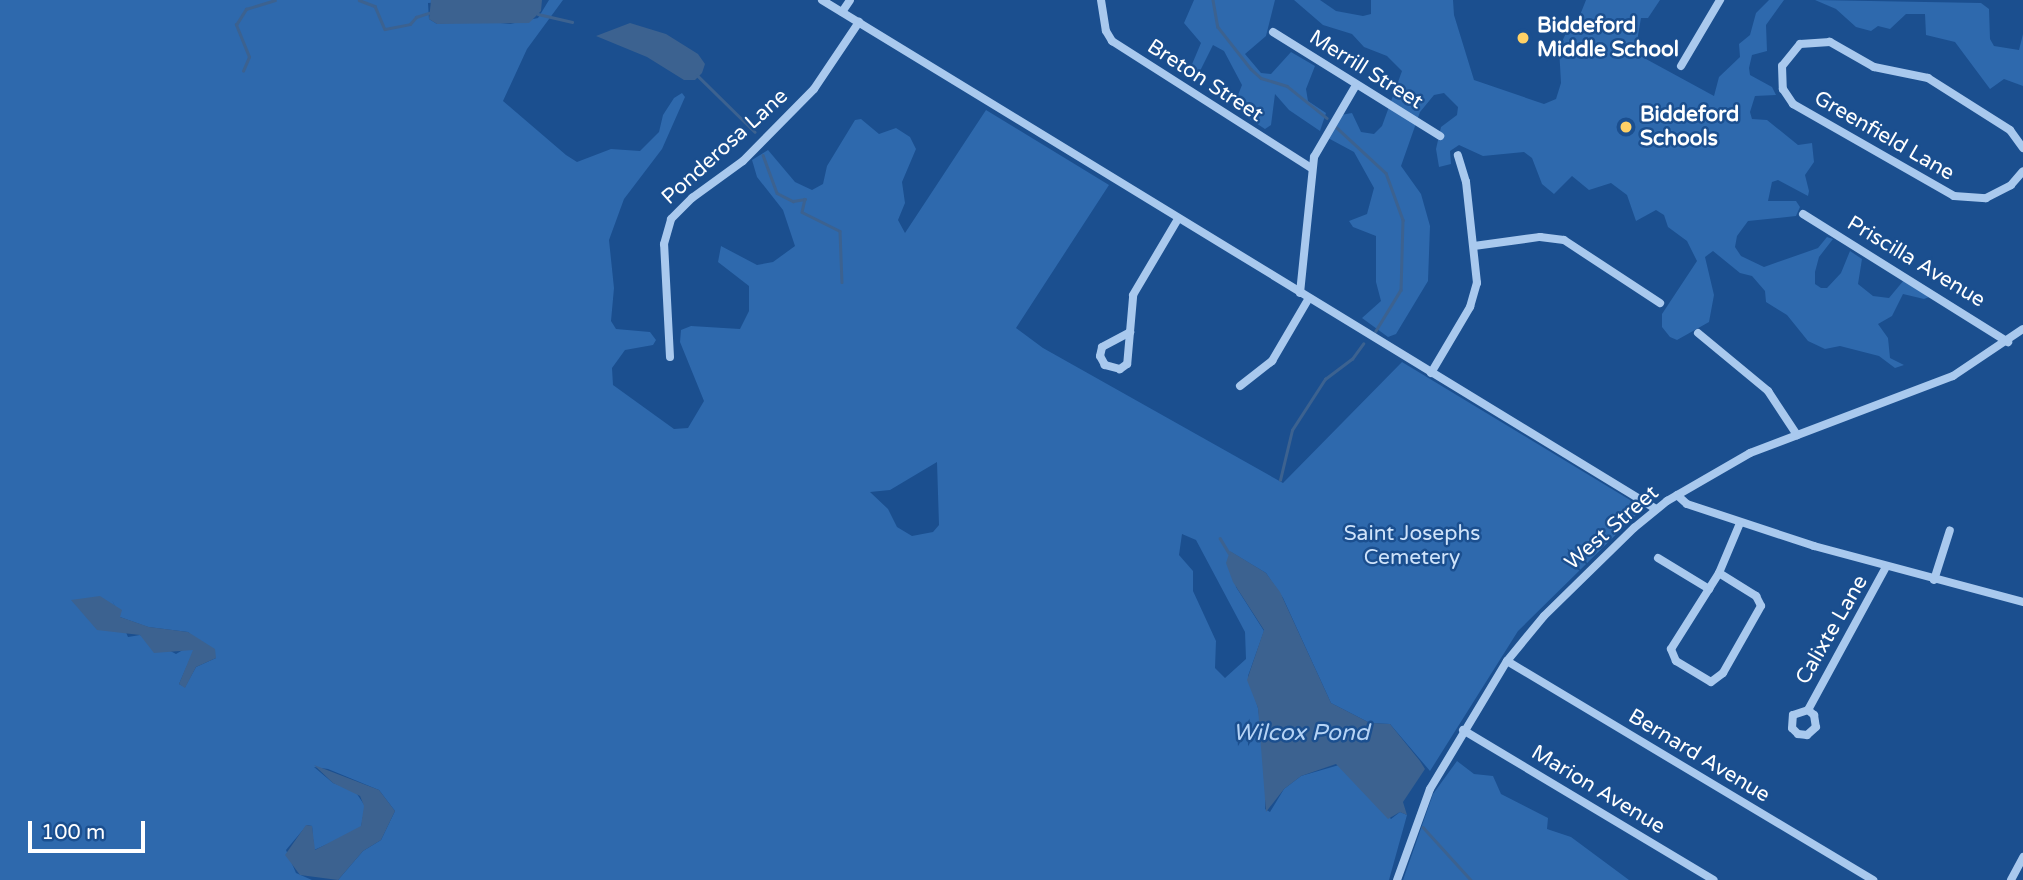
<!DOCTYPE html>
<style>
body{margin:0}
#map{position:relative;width:2023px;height:880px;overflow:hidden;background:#1b4f8f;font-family:"Varela Round",sans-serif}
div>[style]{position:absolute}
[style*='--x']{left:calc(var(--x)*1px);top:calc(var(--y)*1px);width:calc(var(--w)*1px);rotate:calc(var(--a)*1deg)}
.green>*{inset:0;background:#2e69ad}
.water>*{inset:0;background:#3c6290}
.stream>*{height:2.5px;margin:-1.25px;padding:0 1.25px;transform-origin:1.25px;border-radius:1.25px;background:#3c6290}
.minor>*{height:8px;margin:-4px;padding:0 4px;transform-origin:4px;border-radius:4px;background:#a9c9ee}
.dots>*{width:19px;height:19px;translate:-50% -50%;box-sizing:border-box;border:4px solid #1b4f8f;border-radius:50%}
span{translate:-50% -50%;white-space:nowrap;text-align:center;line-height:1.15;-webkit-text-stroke:5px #1b4f8f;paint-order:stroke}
.poi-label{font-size:21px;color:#fff;font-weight:700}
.left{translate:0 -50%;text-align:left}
.street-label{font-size:21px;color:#fff}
.park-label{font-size:21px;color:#cfe3fa}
.water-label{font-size:23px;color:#b5d3f5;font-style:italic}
.scale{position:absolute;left:28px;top:821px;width:117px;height:32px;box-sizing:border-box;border:4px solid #fff;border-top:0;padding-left:9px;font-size:21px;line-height:24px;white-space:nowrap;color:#fff;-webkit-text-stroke:5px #1b4f8f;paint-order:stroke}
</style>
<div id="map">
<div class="green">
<div style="clip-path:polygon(evenodd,0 0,471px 0,428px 3px,429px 19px,437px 24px,473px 20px,510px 24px,538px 18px,549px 0,563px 0,527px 49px,503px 101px,566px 155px,577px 162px,611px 149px,640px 151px,659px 132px,663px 115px,674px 98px,682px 93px,685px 97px,662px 149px,624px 199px,609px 240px,614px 288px,611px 321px,616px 329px,650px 332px,656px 340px,653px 345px,625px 350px,612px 368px,613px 385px,674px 429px,688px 428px,704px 401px,680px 342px,681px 330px,691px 326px,740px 329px,749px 311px,749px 286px,718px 262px,721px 246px,757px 265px,773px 262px,795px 246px,783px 210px,757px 177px,752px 160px,768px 150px,795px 182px,812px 190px,823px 184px,827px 166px,855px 120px,861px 119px,879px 134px,896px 128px,910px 137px,916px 149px,902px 182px,905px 203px,898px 220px,905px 233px,986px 110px,1109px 185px,1016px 328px,1043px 348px,1283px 483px,1402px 362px,1630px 500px,1637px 514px,1518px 631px,1430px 771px,1390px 724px,1370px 723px,1331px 703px,1283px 598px,1266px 573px,1231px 552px,1236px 587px,1264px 631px,1248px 676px,1258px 708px,1266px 770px,1265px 809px,1270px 812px,1284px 789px,1301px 776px,1339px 765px,1391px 819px,1400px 812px,1407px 815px,1389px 880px,338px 880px,363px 851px,381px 840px,395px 811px,379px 790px,328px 769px,314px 767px,333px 783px,355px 791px,365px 806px,361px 827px,352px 833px,314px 850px,312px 826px,307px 825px,286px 850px,296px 873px,312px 880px,0 880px,0 0,937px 462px,939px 525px,933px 532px,912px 536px,897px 527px,888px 509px,870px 492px,890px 490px,937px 462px,0 0,1182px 534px,1196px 540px,1245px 632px,1246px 659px,1225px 678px,1215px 668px,1216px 641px,1193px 591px,1193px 571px,1179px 555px,1182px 534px,0 0,112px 600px,120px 617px,148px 627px,188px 632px,216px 658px,196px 667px,185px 687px,179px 684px,194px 650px,188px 647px,176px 654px,140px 635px,128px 637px,112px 600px)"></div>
<div style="clip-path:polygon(1194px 0,1275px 0,1266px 36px,1245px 54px,1261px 73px,1271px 74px,1291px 52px,1315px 66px,1306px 89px,1308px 101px,1326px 113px,1320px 131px,1289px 110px,1275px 94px,1271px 125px,1265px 129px,1245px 116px,1236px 100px,1242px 85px,1224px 51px,1213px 45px,1200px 71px,1195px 74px,1190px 69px,1201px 43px,1184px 23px)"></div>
<div style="clip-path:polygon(1294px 0,1320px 0,1336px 11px,1363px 16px,1371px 14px,1371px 0,1453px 0,1454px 15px,1474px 80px,1544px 104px,1556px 99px,1561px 83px,1559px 48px,1566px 33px,1574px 30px,1586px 0,1660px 0,1648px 18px,1641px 18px,1635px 53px,1714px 96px,1719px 77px,1740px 57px,1739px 44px,1750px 35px,1756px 13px,1769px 0,1784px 0,1766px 25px,1767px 51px,1752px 55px,1749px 68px,1750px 75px,1772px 87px,1776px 95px,1755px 96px,1750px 112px,1752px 119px,1767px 120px,1798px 145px,1812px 143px,1814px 162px,1805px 175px,1809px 191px,1808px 196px,1778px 180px,1772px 182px,1768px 201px,1796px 201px,1800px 207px,1796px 216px,1748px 221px,1737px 236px,1735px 247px,1741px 256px,1764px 267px,1818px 248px,1827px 237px,1833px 239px,1819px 257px,1815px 272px,1815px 284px,1821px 288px,1827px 288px,1841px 273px,1850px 251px,1862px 259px,1858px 284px,1873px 296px,1889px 298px,1904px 280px,1932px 296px,1924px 299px,1903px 294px,1892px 316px,1878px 324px,1888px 338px,1890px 358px,1904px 365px,1895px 368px,1879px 356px,1840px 346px,1825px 349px,1808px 341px,1787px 315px,1766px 302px,1765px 291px,1752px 276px,1740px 273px,1713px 251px,1705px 257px,1714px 295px,1709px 322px,1677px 340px,1670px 337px,1662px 327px,1662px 314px,1697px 261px,1687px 241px,1668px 227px,1664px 215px,1656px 210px,1636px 221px,1627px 195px,1611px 183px,1589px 190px,1572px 176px,1554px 194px,1542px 184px,1532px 158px,1524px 152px,1483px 156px,1459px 145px,1450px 151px,1451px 164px,1439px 167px,1436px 149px,1441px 127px,1457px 115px,1458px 107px,1444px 93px,1434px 95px,1420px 112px,1401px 166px,1421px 194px,1430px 226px,1428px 281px,1396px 334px,1388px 337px,1362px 318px,1381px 301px,1376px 282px,1376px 236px,1353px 227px,1349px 221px,1367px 214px,1374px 188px,1354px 152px,1328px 138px,1341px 115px,1352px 113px,1361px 132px,1374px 134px,1382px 126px,1402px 71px,1387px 56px,1364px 47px,1352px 34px,1323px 25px)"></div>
<div style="clip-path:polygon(1815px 0,1981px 3px,1989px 9px,1990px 39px,1994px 46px,2019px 50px,2023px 34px,2023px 86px,2004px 79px,1990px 89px,1955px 42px,1926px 35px,1925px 14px,1906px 14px,1890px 29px,1878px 26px,1871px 31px,1856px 27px,1836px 9px)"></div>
<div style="clip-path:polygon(1457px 761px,1474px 774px,1493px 776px,1501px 794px,1548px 818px,1547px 829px,1571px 837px,1629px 880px,1403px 880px,1433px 794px)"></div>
</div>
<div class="water">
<div style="clip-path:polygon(431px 0,542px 0,541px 11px,529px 23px,437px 24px,429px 19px)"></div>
<div style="clip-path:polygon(630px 23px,666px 34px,698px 54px,705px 64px,702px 73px,695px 80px,684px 80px,647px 57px,596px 36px)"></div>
<div style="clip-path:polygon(1230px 551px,1266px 573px,1280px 592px,1331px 703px,1370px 723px,1390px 724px,1420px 761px,1425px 769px,1403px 802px,1407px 815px,1400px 812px,1388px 819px,1336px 764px,1301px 776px,1284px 789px,1266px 812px,1258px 708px,1247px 680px,1264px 630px,1233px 582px,1226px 563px)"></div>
<div style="clip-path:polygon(100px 596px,122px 610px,120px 617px,149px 627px,188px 632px,215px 649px,216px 658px,196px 667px,185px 688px,179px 684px,193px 650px,154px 653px,140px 635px,97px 630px,71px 600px)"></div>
<div style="clip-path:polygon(314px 765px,379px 790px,395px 811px,381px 840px,363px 851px,338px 880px,300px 875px,285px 855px,306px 825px,312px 826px,315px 850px,361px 826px,364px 806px,360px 796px,333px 783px)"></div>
</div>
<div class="stream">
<div style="--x:359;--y:0;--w:17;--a:21"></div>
<div style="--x:375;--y:6;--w:25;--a:67"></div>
<div style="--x:385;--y:29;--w:25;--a:-11"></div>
<div style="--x:410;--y:24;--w:9;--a:-49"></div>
<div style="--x:416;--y:17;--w:13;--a:-18"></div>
<div style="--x:1213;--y:0;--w:27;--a:80"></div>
<div style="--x:1218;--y:27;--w:53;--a:51.8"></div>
<div style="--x:1251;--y:69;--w:13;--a:42"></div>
<div style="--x:1261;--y:78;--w:27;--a:17"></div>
<div style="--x:1287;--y:86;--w:51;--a:38.7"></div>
<div style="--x:538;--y:14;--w:35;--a:13"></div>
<div style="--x:243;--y:71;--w:15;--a:-67"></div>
<div style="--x:249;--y:57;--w:35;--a:-112"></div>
<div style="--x:236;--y:25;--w:19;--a:-58"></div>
<div style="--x:246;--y:9;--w:30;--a:-17"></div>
<div style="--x:697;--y:75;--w:81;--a:44.5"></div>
<div style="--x:1335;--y:126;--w:69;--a:42.7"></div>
<div style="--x:1386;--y:173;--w:50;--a:70.1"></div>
<div style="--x:1403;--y:220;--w:70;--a:91.6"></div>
<div style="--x:1401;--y:290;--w:48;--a:121.4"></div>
<div style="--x:763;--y:155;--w:40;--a:69.8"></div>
<div style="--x:777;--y:193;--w:18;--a:27"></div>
<div style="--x:793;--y:201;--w:12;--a:-9"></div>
<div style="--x:805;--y:199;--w:13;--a:103"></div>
<div style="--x:802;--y:212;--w:42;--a:26.6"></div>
<div style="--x:840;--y:231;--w:51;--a:87.8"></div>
<div style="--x:1280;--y:480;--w:51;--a:-76.5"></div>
<div style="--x:1292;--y:430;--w:61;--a:-57.1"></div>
<div style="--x:1325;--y:379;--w:34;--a:-37"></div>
<div style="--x:1352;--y:359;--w:19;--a:-54"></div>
<div style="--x:1220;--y:538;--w:17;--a:59"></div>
<div style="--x:1423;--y:827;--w:72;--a:47.8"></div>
</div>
<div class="minor">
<div style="--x:822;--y:0;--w:977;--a:31.4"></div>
<div style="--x:1101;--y:0;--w:31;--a:81"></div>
<div style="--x:1106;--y:31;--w:12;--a:59"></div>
<div style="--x:1112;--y:41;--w:236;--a:32.5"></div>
<div style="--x:842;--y:12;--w:14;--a:-56"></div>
<div style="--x:1273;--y:32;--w:197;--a:31.9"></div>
<div style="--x:1681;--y:66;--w:77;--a:-59.4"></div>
<div style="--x:2023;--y:148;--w:22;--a:-126"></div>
<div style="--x:2010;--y:130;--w:97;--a:-147.6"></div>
<div style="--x:1928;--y:78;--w:55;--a:-168.5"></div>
<div style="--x:1874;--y:67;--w:51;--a:-150.4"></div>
<div style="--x:1830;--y:42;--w:30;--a:176"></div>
<div style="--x:1800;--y:44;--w:28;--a:129"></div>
<div style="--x:1782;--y:66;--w:23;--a:88"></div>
<div style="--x:1783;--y:89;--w:18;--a:56"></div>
<div style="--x:1793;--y:104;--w:185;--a:29.7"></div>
<div style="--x:1954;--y:196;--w:32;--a:4"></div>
<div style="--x:1986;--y:198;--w:28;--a:-27"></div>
<div style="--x:2011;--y:185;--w:18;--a:-49"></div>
<div style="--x:1803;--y:214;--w:242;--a:32"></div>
<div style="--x:1474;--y:246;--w:67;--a:-7.8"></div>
<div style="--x:1540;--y:237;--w:24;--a:7"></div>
<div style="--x:1564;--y:240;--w:115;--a:33.3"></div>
<div style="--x:1300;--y:293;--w:137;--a:-84.1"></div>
<div style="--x:1314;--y:157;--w:83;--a:-59.7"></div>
<div style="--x:1130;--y:332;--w:37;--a:-85"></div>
<div style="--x:1133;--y:295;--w:88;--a:-59.4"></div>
<div style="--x:1130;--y:332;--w:32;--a:95"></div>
<div style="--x:1127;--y:364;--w:9;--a:144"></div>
<div style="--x:1120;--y:369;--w:16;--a:-165"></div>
<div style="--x:1105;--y:365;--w:10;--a:-119"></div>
<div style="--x:1100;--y:356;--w:9;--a:-77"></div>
<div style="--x:1102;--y:347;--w:32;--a:-28"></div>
<div style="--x:1698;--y:333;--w:91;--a:39.6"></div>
<div style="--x:1768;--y:391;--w:53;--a:56.6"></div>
<div style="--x:670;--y:357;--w:113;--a:-93"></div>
<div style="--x:664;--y:244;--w:26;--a:-74"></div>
<div style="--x:671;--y:219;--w:30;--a:-45"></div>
<div style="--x:692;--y:198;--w:63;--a:-36"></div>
<div style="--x:743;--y:161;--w:101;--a:-45.4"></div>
<div style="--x:814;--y:89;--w:81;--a:-56.1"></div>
<div style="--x:1431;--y:373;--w:77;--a:-59.4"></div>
<div style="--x:1470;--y:307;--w:25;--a:-74"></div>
<div style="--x:1477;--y:283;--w:102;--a:-96.2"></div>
<div style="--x:1466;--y:182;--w:28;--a:-107"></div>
<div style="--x:1240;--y:386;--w:41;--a:-38"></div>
<div style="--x:1272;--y:361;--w:73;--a:-59.6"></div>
<div style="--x:1677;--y:495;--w:13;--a:42"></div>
<div style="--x:1687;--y:504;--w:134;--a:18.3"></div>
<div style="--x:1814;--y:546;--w:216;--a:15"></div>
<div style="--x:1658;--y:558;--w:60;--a:31.3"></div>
<div style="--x:1719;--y:573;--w:44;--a:31.9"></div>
<div style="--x:1756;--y:596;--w:11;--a:63"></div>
<div style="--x:1761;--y:606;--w:77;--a:119.6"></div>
<div style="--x:1723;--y:673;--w:15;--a:143"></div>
<div style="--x:1711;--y:682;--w:41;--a:-149"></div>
<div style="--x:1676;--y:661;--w:13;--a:-113"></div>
<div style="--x:1671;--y:649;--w:90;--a:-57.7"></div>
<div style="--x:1719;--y:573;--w:54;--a:-67.2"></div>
<div style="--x:1934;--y:580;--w:52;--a:-72.3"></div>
<div style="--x:1507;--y:661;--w:427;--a:30.9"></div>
<div style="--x:1808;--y:710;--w:8;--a:40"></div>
<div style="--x:1814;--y:715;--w:12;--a:81"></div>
<div style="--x:1816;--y:727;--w:12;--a:138"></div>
<div style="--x:1807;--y:735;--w:9;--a:-174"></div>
<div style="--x:1798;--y:734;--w:8;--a:-135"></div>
<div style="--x:1792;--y:728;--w:13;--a:-86"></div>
<div style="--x:1793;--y:715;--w:16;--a:-18"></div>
<div style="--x:1808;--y:710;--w:163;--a:-61.4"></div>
<div style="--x:1463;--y:730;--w:292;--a:30.9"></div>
<div style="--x:1397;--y:880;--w:97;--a:-70.1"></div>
<div style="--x:1430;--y:789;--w:149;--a:-59"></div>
<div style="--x:1507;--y:661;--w:58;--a:-50.6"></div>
<div style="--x:1544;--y:616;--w:126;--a:-44.4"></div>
<div style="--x:1634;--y:528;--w:43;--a:-39.3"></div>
<div style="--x:1667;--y:501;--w:96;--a:-30"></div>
<div style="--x:1750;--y:453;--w:217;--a:-20.8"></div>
<div style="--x:1953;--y:376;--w:84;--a:-33.9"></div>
<div style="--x:2011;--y:880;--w:26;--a:-62"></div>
</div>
<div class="dots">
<div style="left:1523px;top:38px;background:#ffd166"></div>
<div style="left:1626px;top:127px;background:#ffd166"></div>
</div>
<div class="poi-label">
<span class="left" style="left:1537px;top:38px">Biddeford<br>Middle School</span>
<span class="left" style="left:1640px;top:127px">Biddeford<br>Schools</span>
</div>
<div class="street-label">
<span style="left:1366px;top:70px;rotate:32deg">Merrill Street</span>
<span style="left:1205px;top:81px;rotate:33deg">Breton Street</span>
<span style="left:1884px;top:136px;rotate:30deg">Greenfield Lane</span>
<span style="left:725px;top:147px;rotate:-42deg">Ponderosa Lane</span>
<span style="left:1916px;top:262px;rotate:31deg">Priscilla Avenue</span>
<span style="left:1612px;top:528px;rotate:-41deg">West Street</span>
<span style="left:1832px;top:630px;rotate:-60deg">Calixte Lane</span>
<span style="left:1699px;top:756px;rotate:31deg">Bernard Avenue</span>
<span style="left:1598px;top:790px;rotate:31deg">Marion Avenue</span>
</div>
<div class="park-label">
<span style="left:1412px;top:546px">Saint Josephs<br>Cemetery</span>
</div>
<div class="water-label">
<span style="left:1301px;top:733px">Wilcox Pond</span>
</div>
<div class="scale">100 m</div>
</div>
